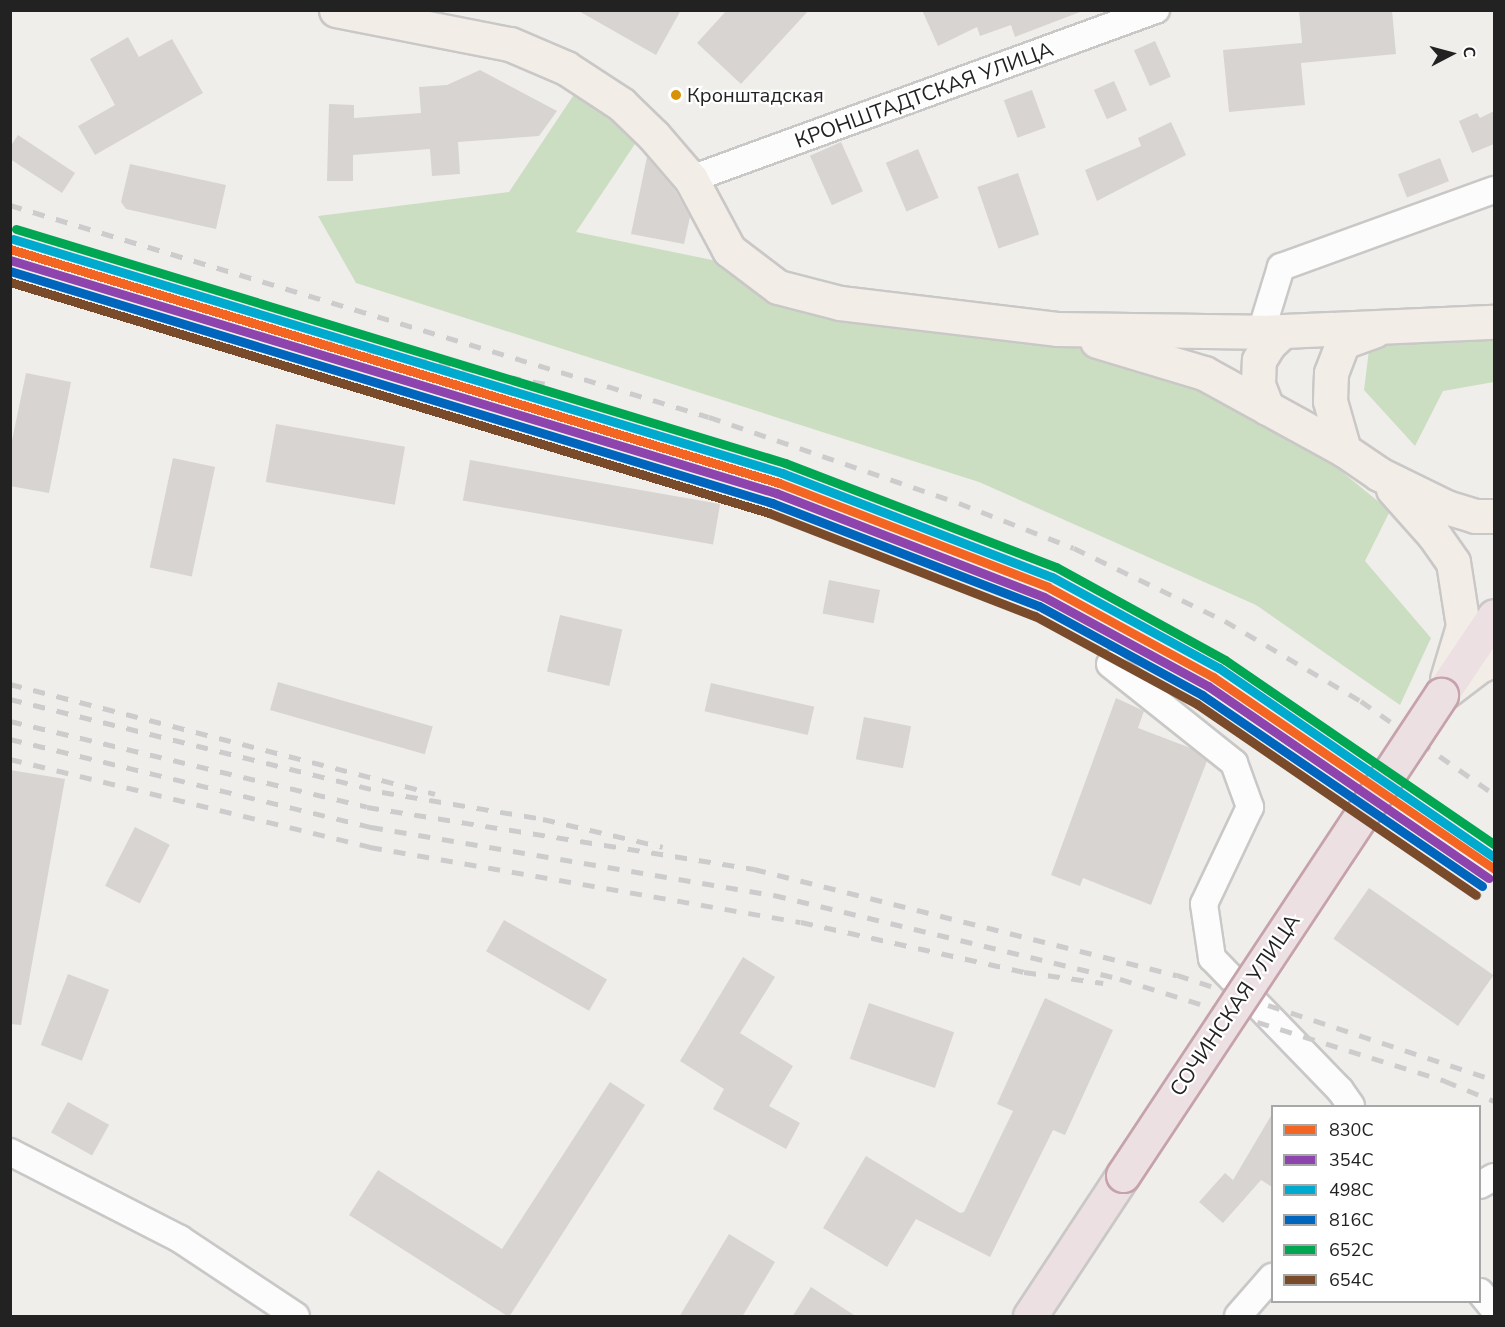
<!DOCTYPE html>
<meta charset="utf-8">
<style>
body{margin:0}
#map{position:relative;width:1505px;height:1327px;overflow:hidden;background:#f0eeeb;font-family:"Nunito Sans",sans-serif}
div>[style]{position:absolute}
[style*='--x']{left:calc(var(--x)*1px);top:calc(var(--y)*1px);width:calc(var(--w)*1px);rotate:calc(var(--a)*1deg)}
.forest>*{inset:0;background:#cbdec1}
.building>*{inset:0;background:#d7d4d2;transform-origin:0 0}
.roads{filter:drop-shadow(2px 0 #c9c8c7) drop-shadow(-2px 0 #c9c8c7) drop-shadow(0 2px #c9c8c7) drop-shadow(0 -2px #c9c8c7)}
.minor>*{height:26px;margin:-13px;padding:0 13px;transform-origin:13px;border-radius:13px;background:#fdfcfc}
.major>*{height:33px;margin:-16.5px;padding:0 16.5px;transform-origin:16.5px;border-radius:16.5px;background:#f3ede7}
.highway>*{height:33px;margin:-16.5px;padding:0 16.5px;transform-origin:16.5px;border-radius:16.5px;background:#ece0e2}
.rail>*{height:4.5px;margin-top:-2.25px;transform-origin:0;background:repeating-linear-gradient(90deg,#ccc 0 12px,transparent 0 24px)}
.bridges{filter:drop-shadow(2px 0 #c5a2ac) drop-shadow(-2px 0 #c5a2ac) drop-shadow(0 2px #c5a2ac) drop-shadow(0 -2px #c5a2ac)}
.highway-bridge>*{height:33px;margin:-16.5px;padding:0 16.5px;transform-origin:16.5px;border-radius:16.5px;background:#ece0e2}
.rail-1>*{height:9px;margin:-4.5px;padding:0 4.5px;transform-origin:4.5px;border-radius:4.5px;background:#f26522}
.rail-2>*{height:9px;margin:-4.5px;padding:0 4.5px;transform-origin:4.5px;border-radius:4.5px;background:#8e44ad}
.rail-3>*{height:9px;margin:-4.5px;padding:0 4.5px;transform-origin:4.5px;border-radius:4.5px;background:#00a9ce}
.rail-4>*{height:9px;margin:-4.5px;padding:0 4.5px;transform-origin:4.5px;border-radius:4.5px;background:#0065bd}
.rail-5>*{height:9px;margin:-4.5px;padding:0 4.5px;transform-origin:4.5px;border-radius:4.5px;background:#00a651}
.rail-6>*{height:9px;margin:-4.5px;padding:0 4.5px;transform-origin:4.5px;border-radius:4.5px;background:#7a4b2a}
.dots>*{width:16px;height:16px;translate:-50% -50%;box-sizing:border-box;border:3px solid #fff;border-radius:50%}
span{translate:-50% -50%;white-space:nowrap;text-align:center;line-height:1.15;-webkit-text-stroke:4.5px #fff;paint-order:stroke}
.bus-label{font-size:20px;color:#222}
.left{translate:0 -50%;text-align:left}
.street-label{font-size:21px;color:#222}
.frame{position:absolute;inset:0;border:12px solid #222;pointer-events:none}
.legend{position:absolute;left:1271px;top:1105px;width:210px;height:198px;box-sizing:border-box;background:#fff;border:2px solid #a7a7a7;margin:0;padding:8px 10px;list-style:none;font-size:18px;color:#222}
.legend li{display:flex;align-items:center;gap:12px;height:30px}
.legend b{width:30px;border:2px solid #a7a7a7}
.north{position:absolute;left:1421px;top:24px;width:60px;height:60px;-webkit-text-stroke:4px #fff;paint-order:stroke;rotate:84deg;font-size:16px;font-weight:700;line-height:24px;text-align:center;color:#222}
.north::after{content:'';display:block;margin:auto;width:21px;height:27px;background:#222;clip-path:polygon(50% 0,100% 100%,50% 72%,0 100%)}
</style>
<div id="map">
<div class="forest">
<div style="clip-path:polygon(577px 90px,639px 138px,576px 232px,717px 261px,790px 306px,1056px 342px,1203px 384px,1314px 449px,1390px 511px,1365px 561px,1431px 638px,1400px 705px,1256px 605px,979px 482px,356px 283px,318px 216px,509px 192px)"></div>
<div style="clip-path:polygon(1494px 332px,1494px 382px,1443px 391px,1415px 446px,1364px 390px,1370px 342px)"></div>
</div>
<div class="building">
<div style="clip-path:polygon(577px 10px,681px 10px,656px 55px)"></div>
<div style="clip-path:polygon(727px 10px,809px 10px,741px 84px,697px 43px)"></div>
<div style="clip-path:polygon(922px 10px,1080px 10px,1080px 12px,1015px 37px,1011px 25px,980px 36px,977px 27px,938px 46px)"></div>
<div style="clip-path:polygon(1299px 10px,1392px 10px,1396px 54px,1301px 63px,1305px 105px,1229px 112px,1223px 50px,1302px 43px)"></div>
<div style="clip-path:polygon(128px 37px,139px 57px,172px 39px,203px 93px,95px 155px,78px 126px,115px 105px,90px 59px)"></div>
<div style="left:1155px;top:41px;width:39px;height:23px;rotate:66deg"></div>
<div style="clip-path:polygon(480px 70px,557px 111px,539px 136px,458px 142px,460px 174px,432px 176px,430px 149px,353px 155px,353px 181px,327px 181px,329px 104px,354px 105px,354px 118px,421px 113px,419px 87px,447px 85px)"></div>
<div style="left:1114px;top:81px;width:32px;height:22px;rotate:66deg"></div>
<div style="left:1032px;top:90px;width:40px;height:30px;rotate:70deg"></div>
<div style="clip-path:polygon(1494px 111px,1494px 144px,1472px 153px,1459px 121px,1477px 113px,1480px 118px)"></div>
<div style="clip-path:polygon(1171px 122px,1186px 155px,1097px 201px,1085px 170px,1141px 146px,1138px 138px)"></div>
<div style="clip-path:polygon(18px 135px,75px 173px,62px 193px,10px 159px,10px 147px)"></div>
<div style="left:841px;top:142px;width:54px;height:34px;rotate:66deg"></div>
<div style="left:918px;top:149px;width:53px;height:35px;rotate:67deg"></div>
<div style="clip-path:polygon(647px 157px,675px 190px,690px 217px,684px 244px,631px 234px)"></div>
<div style="left:1440px;top:158px;width:25px;height:45px;rotate:69deg"></div>
<div style="clip-path:polygon(130px 164px,226px 185px,216px 229px,126px 209px,121px 202px)"></div>
<div style="left:1018px;top:173px;width:65px;height:43px;rotate:71deg"></div>
<div style="clip-path:polygon(26px 373px,71px 382px,49px 493px,10px 486px,10px 450px)"></div>
<div style="left:276px;top:424px;width:131px;height:59px;rotate:10deg"></div>
<div style="left:173px;top:458px;width:43px;height:112px;rotate:12deg"></div>
<div style="left:470px;top:460px;width:254px;height:41px;rotate:10deg"></div>
<div style="left:829px;top:580px;width:52px;height:34px;rotate:11deg"></div>
<div style="left:560px;top:615px;width:64px;height:58px;rotate:13deg"></div>
<div style="left:278px;top:682px;width:161px;height:29px;rotate:16deg"></div>
<div style="left:711px;top:683px;width:106px;height:29px;rotate:13deg"></div>
<div style="clip-path:polygon(1116px 698px,1144px 711px,1138px 728px,1193px 749px,1207px 761px,1151px 905px,1083px 878px,1080px 886px,1051px 875px)"></div>
<div style="left:864px;top:717px;width:48px;height:43px;rotate:11deg"></div>
<div style="clip-path:polygon(10px 770px,65px 779px,21px 1025px,10px 1024px)"></div>
<div style="left:135px;top:827px;width:39px;height:66px;rotate:27deg"></div>
<div style="left:1369px;top:888px;width:152px;height:62px;rotate:35deg"></div>
<div style="left:504px;top:920px;width:119px;height:36px;rotate:30deg"></div>
<div style="clip-path:polygon(743px 957px,775px 977px,740px 1033px,793px 1066px,769px 1106px,800px 1123px,786px 1149px,713px 1109px,724px 1089px,680px 1061px)"></div>
<div style="left:68px;top:974px;width:44px;height:76px;rotate:21deg"></div>
<div style="clip-path:polygon(1045px 998px,1113px 1030px,1065px 1135px,1053px 1130px,990px 1257px,916px 1219px,887px 1267px,823px 1228px,866px 1156px,960px 1213px,964px 1212px,1013px 1111px,997px 1104px)"></div>
<div style="left:869px;top:1003px;width:90px;height:59px;rotate:19deg"></div>
<div style="clip-path:polygon(610px 1082px,645px 1105px,509px 1317px,349px 1215px,378px 1170px,502px 1249px)"></div>
<div style="left:68px;top:1102px;width:47px;height:35px;rotate:29deg"></div>
<div style="clip-path:polygon(1272px 1114px,1272px 1187px,1261px 1180px,1223px 1223px,1199px 1202px,1225px 1173px,1233px 1180px)"></div>
<div style="clip-path:polygon(729px 1234px,775px 1262px,742px 1317px,679px 1317px)"></div>
<div style="clip-path:polygon(811px 1287px,857px 1317px,792px 1317px)"></div>
</div>
<div class="roads">
<div class="minor">
<div style="--x:691;--y:179;--w:495;--a:-20"></div>
<div style="--x:1261;--y:332;--w:68;--a:-72.9"></div>
<div style="--x:1281;--y:267;--w:226;--a:-19.9"></div>
<div style="--x:1110;--y:664;--w:159;--a:38.6"></div>
<div style="--x:1234;--y:763;--w:47;--a:70"></div>
<div style="--x:1250;--y:807;--w:107;--a:115.4"></div>
<div style="--x:1204;--y:904;--w:55;--a:81.6"></div>
<div style="--x:1212;--y:958;--w:184;--a:45.9"></div>
<div style="--x:1340;--y:1090;--w:19;--a:55"></div>
<div style="--x:10;--y:1152;--w:191;--a:27.1"></div>
<div style="--x:180;--y:1239;--w:139;--a:33.6"></div>
<div style="--x:1480;--y:1185;--w:16;--a:-30"></div>
<div style="--x:1480;--y:1292;--w:22;--a:51"></div>
<div style="--x:1238;--y:1316;--w:52;--a:-48.9"></div>
</div>
<div class="major">
<div style="--x:336;--y:10;--w:177;--a:11.1"></div>
<div style="--x:510;--y:44;--w:61;--a:23.2"></div>
<div style="--x:566;--y:68;--w:66;--a:33.2"></div>
<div style="--x:621;--y:104;--w:46;--a:44.1"></div>
<div style="--x:654;--y:136;--w:57;--a:49.3"></div>
<div style="--x:691;--y:179;--w:81;--a:61.8"></div>
<div style="--x:729;--y:250;--w:61;--a:37.1"></div>
<div style="--x:778;--y:287;--w:64;--a:14.5"></div>
<div style="--x:840;--y:303;--w:220;--a:6.8"></div>
<div style="--x:1058;--y:329;--w:203;--a:0.8"></div>
<div style="--x:1261;--y:332;--w:233;--a:-2.5"></div>
<div style="--x:1097;--y:341;--w:112;--a:16.7"></div>
<div style="--x:1204;--y:373;--w:160;--a:28.8"></div>
<div style="--x:1344;--y:450;--w:42;--a:34.4"></div>
<div style="--x:1379;--y:474;--w:75;--a:26.2"></div>
<div style="--x:1446;--y:507;--w:30;--a:17"></div>
<div style="--x:1475;--y:516;--w:19;--a:0"></div>
<div style="--x:1267;--y:408;--w:26;--a:-111"></div>
<div style="--x:1258;--y:384;--w:24;--a:-88"></div>
<div style="--x:1259;--y:360;--w:19;--a:-58"></div>
<div style="--x:1269;--y:344;--w:18;--a:-43"></div>
<div style="--x:1344;--y:450;--w:51;--a:-105.9"></div>
<div style="--x:1330;--y:401;--w:28;--a:-88"></div>
<div style="--x:1331;--y:373;--w:33;--a:-69"></div>
<div style="--x:1343;--y:342;--w:33;--a:-20"></div>
<div style="--x:1393;--y:489;--w:62;--a:48.3"></div>
<div style="--x:1434;--y:535;--w:33;--a:55"></div>
<div style="--x:1453;--y:562;--w:65;--a:81.1"></div>
<div style="--x:1463;--y:626;--w:55;--a:106.8"></div>
<div style="--x:1445;--y:692;--w:43;--a:-37.4"></div>
<div style="--x:1479;--y:666;--w:16;--a:-22"></div>
</div>
<div class="highway">
<div style="--x:1441;--y:695;--w:95;--a:-56.1"></div>
<div style="--x:1030;--y:1316;--w:169;--a:-56.6"></div>
</div>
</div>
<div class="rail">
<div style="--x:10;--y:205;--w:730;--a:16.87"></div>
<div style="--x:709;--y:417;--w:264;--a:19"></div>
<div style="--x:959;--y:503;--w:123;--a:21.4"></div>
<div style="--x:1074;--y:548;--w:168;--a:25.8"></div>
<div style="--x:1225;--y:621;--w:158;--a:30.5"></div>
<div style="--x:1361;--y:701;--w:162;--a:35"></div>
<div style="--x:297;--y:337;--w:252;--a:10.7"></div>
<div style="--x:10;--y:684;--w:439;--a:14.5"></div>
<div style="--x:10;--y:699;--w:383;--a:14"></div>
<div style="--x:382;--y:792;--w:163;--a:9.5"></div>
<div style="--x:543;--y:819;--w:123;--a:13.1"></div>
<div style="--x:10;--y:721;--w:367;--a:13.5"></div>
<div style="--x:367;--y:807;--w:392;--a:9.1"></div>
<div style="--x:754;--y:869;--w:436;--a:14.1"></div>
<div style="--x:1177;--y:975;--w:334;--a:18.3"></div>
<div style="--x:10;--y:739;--w:372;--a:13.7"></div>
<div style="--x:371;--y:827;--w:409;--a:9.6"></div>
<div style="--x:774;--y:895;--w:356;--a:13.6"></div>
<div style="--x:1120;--y:979;--w:341;--a:17.4"></div>
<div style="--x:1445;--y:1081;--w:53;--a:22.2"></div>
<div style="--x:10;--y:759;--w:371;--a:13.7"></div>
<div style="--x:370;--y:847;--w:437;--a:9.9"></div>
<div style="--x:801;--y:922;--w:229;--a:12.6"></div>
<div style="--x:1024;--y:972;--w:80;--a:7.9"></div>
</div>
<div class="bridges">
<div class="highway-bridge">
<div style="--x:1123;--y:1175;--w:576;--a:-56.48"></div>
</div>
</div>
<div class="rail-1">
<div style="--x:10;--y:249;--w:804;--a:16.92"></div>
<div style="--x:779;--y:483;--w:288;--a:21.1"></div>
<div style="--x:1048;--y:587;--w:188;--a:28.6"></div>
<div style="--x:1213;--y:677;--w:340;--a:34.3"></div>
</div>
<div class="rail-2">
<div style="--x:10;--y:260;--w:801;--a:16.92"></div>
<div style="--x:776;--y:493;--w:287;--a:21.2"></div>
<div style="--x:1044;--y:597;--w:187;--a:28.5"></div>
<div style="--x:1208;--y:686;--w:340;--a:34.4"></div>
</div>
<div class="rail-3">
<div style="--x:13;--y:239;--w:804;--a:16.92"></div>
<div style="--x:782;--y:473;--w:289;--a:21.1"></div>
<div style="--x:1052;--y:577;--w:190;--a:28.6"></div>
<div style="--x:1219;--y:668;--w:334;--a:34.5"></div>
</div>
<div class="rail-4">
<div style="--x:10;--y:271;--w:797;--a:16.93"></div>
<div style="--x:772;--y:503;--w:286;--a:21.1"></div>
<div style="--x:1039;--y:606;--w:186;--a:28.6"></div>
<div style="--x:1202;--y:695;--w:339;--a:34.3"></div>
</div>
<div class="rail-5">
<div style="--x:16;--y:229;--w:804;--a:16.92"></div>
<div style="--x:785;--y:463;--w:290;--a:21"></div>
<div style="--x:1056;--y:567;--w:193;--a:28.8"></div>
<div style="--x:1225;--y:660;--w:326;--a:34.4"></div>
</div>
<div class="rail-6">
<div style="--x:10;--y:282;--w:793;--a:16.93"></div>
<div style="--x:769;--y:513;--w:285;--a:21.2"></div>
<div style="--x:1035;--y:616;--w:184;--a:28.5"></div>
<div style="--x:1197;--y:704;--w:338;--a:34.4"></div>
</div>
<div class="dots">
<div style="left:676px;top:95px;background:#d79205"></div>
</div>
<div class="bus-label">
<span class="left" style="left:687px;top:95px">Кронштадская</span>
</div>
<div class="street-label">
<span style="left:924px;top:95px;rotate:-20deg">КРОНШТАДТСКАЯ УЛИЦА</span>
<span style="left:1235px;top:1005px;rotate:-56deg">СОЧИНСКАЯ УЛИЦА</span>
</div>
<div class="frame"></div>
<ul class="legend">
<li><b style="height:8px;background:#f26522"></b>830С</li>
<li><b style="height:8px;background:#8e44ad"></b>354С</li>
<li><b style="height:8px;background:#00a9ce"></b>498С</li>
<li><b style="height:8px;background:#0065bd"></b>816С</li>
<li><b style="height:8px;background:#00a651"></b>652С</li>
<li><b style="height:8px;background:#7a4b2a"></b>654С</li>
</ul>
<div class="north">С</div>
</div>
